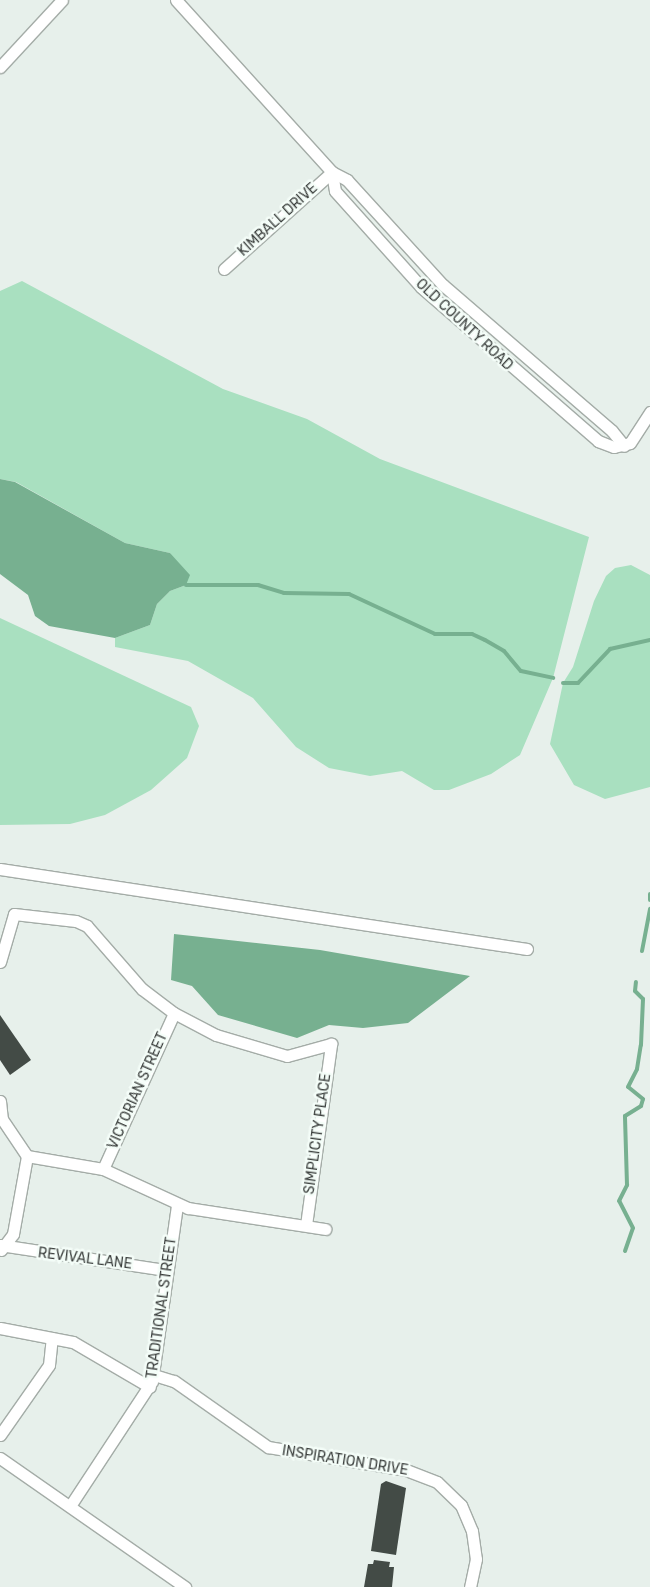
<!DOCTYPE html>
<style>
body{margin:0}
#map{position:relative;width:650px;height:1587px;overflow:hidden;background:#e7f0eb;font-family:Rubik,sans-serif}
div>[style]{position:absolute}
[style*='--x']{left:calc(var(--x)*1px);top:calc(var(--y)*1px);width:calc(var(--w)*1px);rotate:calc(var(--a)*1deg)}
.green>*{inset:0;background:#a9e0c0}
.water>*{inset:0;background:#77b090}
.stream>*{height:4px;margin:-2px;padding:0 2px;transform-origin:2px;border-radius:2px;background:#77b090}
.building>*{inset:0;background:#434b46}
.roads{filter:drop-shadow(1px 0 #a4aca7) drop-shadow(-1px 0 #a4aca7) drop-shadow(0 1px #a4aca7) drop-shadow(0 -1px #a4aca7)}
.street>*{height:11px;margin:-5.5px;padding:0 5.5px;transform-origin:5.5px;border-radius:5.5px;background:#fff}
span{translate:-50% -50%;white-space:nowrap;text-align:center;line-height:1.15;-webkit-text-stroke:5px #f4fdf8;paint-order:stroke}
.street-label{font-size:14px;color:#3a3e3c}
</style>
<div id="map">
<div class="green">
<div style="clip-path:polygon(22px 281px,223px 389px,307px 419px,380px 459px,589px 537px,553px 678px,520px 755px,491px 774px,449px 790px,434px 790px,402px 771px,370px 776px,329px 768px,296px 747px,253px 698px,188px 661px,115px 647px,115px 638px,150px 625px,157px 604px,170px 591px,186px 585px,170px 553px,125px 543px,16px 482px,0 479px,0 291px)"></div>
<div style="clip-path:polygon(631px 565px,650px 575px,650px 787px,605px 799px,574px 785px,550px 744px,563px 683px,573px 667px,594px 601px,606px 576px,615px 568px)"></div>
<div style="clip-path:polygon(0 618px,191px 707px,199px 726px,187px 758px,151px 790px,105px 815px,70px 824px,0 825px)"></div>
</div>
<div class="water">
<div style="clip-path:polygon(0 479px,15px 482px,125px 543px,170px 553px,190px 575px,186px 585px,170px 591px,157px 604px,150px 625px,115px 638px,49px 626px,35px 616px,28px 595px,0 574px)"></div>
<div style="clip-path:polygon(174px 934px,320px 950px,470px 976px,408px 1023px,363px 1028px,329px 1025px,297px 1038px,218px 1015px,192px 986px,171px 980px)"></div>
</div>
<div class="stream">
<div style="--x:186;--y:585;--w:72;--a:0"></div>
<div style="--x:258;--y:585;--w:27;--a:17"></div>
<div style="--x:284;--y:593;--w:65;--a:0.9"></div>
<div style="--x:349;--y:594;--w:95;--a:24.9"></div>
<div style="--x:435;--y:634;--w:37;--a:0"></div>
<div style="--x:472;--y:634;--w:14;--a:25"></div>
<div style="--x:485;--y:640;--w:22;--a:30"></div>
<div style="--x:504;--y:651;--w:26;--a:50"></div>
<div style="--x:521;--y:671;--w:33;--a:12"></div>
<div style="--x:563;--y:683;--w:15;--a:0"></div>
<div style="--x:578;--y:683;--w:47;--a:-46.7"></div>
<div style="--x:610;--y:649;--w:41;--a:-12.7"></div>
<div style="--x:650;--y:894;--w:6;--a:90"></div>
<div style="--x:642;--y:951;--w:43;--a:-79.2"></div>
<div style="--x:625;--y:1251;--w:24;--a:-71"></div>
<div style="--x:633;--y:1228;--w:30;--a:-117"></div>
<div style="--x:619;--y:1201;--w:18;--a:-63"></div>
<div style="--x:627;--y:1185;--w:69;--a:-91.7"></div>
<div style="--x:625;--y:1116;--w:19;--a:-32"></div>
<div style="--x:641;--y:1106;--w:7;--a:-74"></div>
<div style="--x:643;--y:1099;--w:19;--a:-141"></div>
<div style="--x:628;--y:1087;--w:20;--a:-63"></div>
<div style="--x:637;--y:1069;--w:24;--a:-81"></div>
<div style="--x:641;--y:1045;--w:46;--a:-87.5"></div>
<div style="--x:643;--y:999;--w:11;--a:-135"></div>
<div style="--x:635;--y:991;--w:9;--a:-84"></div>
</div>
<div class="building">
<div style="clip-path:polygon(0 1015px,31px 1060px,10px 1075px,0 1060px)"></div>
<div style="clip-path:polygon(386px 1481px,406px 1488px,396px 1555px,371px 1551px,381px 1484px)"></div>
<div style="clip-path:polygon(374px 1560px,390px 1562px,389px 1567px,394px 1567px,392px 1587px,364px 1587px,368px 1564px,373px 1564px)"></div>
</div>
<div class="roads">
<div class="street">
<div style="--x:176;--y:0;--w:232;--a:47.8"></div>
<div style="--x:332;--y:172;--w:17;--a:28"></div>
<div style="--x:347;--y:180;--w:142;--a:47.6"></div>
<div style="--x:443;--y:285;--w:223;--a:40.8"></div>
<div style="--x:612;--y:431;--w:19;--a:51"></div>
<div style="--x:0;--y:67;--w:91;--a:-47.2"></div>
<div style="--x:332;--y:172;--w:19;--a:81"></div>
<div style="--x:335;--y:191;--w:129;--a:48.1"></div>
<div style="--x:421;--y:287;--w:235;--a:41"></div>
<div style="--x:598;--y:441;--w:17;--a:21"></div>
<div style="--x:614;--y:447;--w:16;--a:-14"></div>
<div style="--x:630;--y:443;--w:37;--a:-57"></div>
<div style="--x:224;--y:269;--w:145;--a:-41.9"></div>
<div style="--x:0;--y:869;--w:533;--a:8.63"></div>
<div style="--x:0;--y:962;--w:50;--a:-73.7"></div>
<div style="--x:14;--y:914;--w:62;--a:6.4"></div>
<div style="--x:76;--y:921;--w:12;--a:24"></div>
<div style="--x:87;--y:926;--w:84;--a:48.9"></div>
<div style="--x:142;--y:989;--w:40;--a:37"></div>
<div style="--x:174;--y:1013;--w:47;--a:27.6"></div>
<div style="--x:216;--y:1035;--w:74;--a:16.5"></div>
<div style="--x:287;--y:1056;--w:46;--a:-15.3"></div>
<div style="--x:0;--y:1101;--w:18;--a:84"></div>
<div style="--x:2;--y:1119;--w:45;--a:56"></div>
<div style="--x:27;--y:1156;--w:77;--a:9.7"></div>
<div style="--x:103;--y:1169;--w:94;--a:24.6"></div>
<div style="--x:188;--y:1208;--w:139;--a:8.7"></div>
<div style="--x:103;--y:1169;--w:171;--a:-65.5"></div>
<div style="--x:306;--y:1225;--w:183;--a:-82.1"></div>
<div style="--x:0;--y:1245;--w:168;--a:8.6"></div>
<div style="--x:1;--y:1250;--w:20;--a:-53"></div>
<div style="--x:13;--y:1234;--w:79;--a:-79.8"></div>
<div style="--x:0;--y:1328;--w:74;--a:10.9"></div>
<div style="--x:73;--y:1342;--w:89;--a:30.3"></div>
<div style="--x:154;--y:1375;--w:21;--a:17"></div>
<div style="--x:174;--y:1381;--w:115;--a:35.1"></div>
<div style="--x:268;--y:1447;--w:140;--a:9.5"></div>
<div style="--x:406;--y:1470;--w:33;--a:21"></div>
<div style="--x:437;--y:1482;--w:33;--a:44"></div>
<div style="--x:461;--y:1505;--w:28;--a:67"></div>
<div style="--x:472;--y:1531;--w:28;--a:82"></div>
<div style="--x:476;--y:1559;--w:29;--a:102"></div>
<div style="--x:0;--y:1435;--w:85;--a:-55"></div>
<div style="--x:49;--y:1365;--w:27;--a:-84"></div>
<div style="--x:0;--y:1458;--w:226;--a:34.9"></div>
<div style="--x:70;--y:1506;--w:149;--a:-56.7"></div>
<div style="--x:152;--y:1381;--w:178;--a:-81.9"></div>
</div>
</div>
<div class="street-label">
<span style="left:278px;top:220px;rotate:-42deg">KIMBALL DRIVE</span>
<span style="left:464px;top:325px;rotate:43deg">OLD COUNTY ROAD</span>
<span style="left:138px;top:1091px;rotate:-66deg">VICTORIAN STREET</span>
<span style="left:318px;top:1134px;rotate:-82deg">SIMPLICITY PLACE</span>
<span style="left:85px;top:1259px;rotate:7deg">REVIVAL LANE</span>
<span style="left:162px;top:1308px;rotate:-82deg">TRADITIONAL STREET</span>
<span style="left:345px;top:1461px;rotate:9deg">INSPIRATION DRIVE</span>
</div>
</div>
